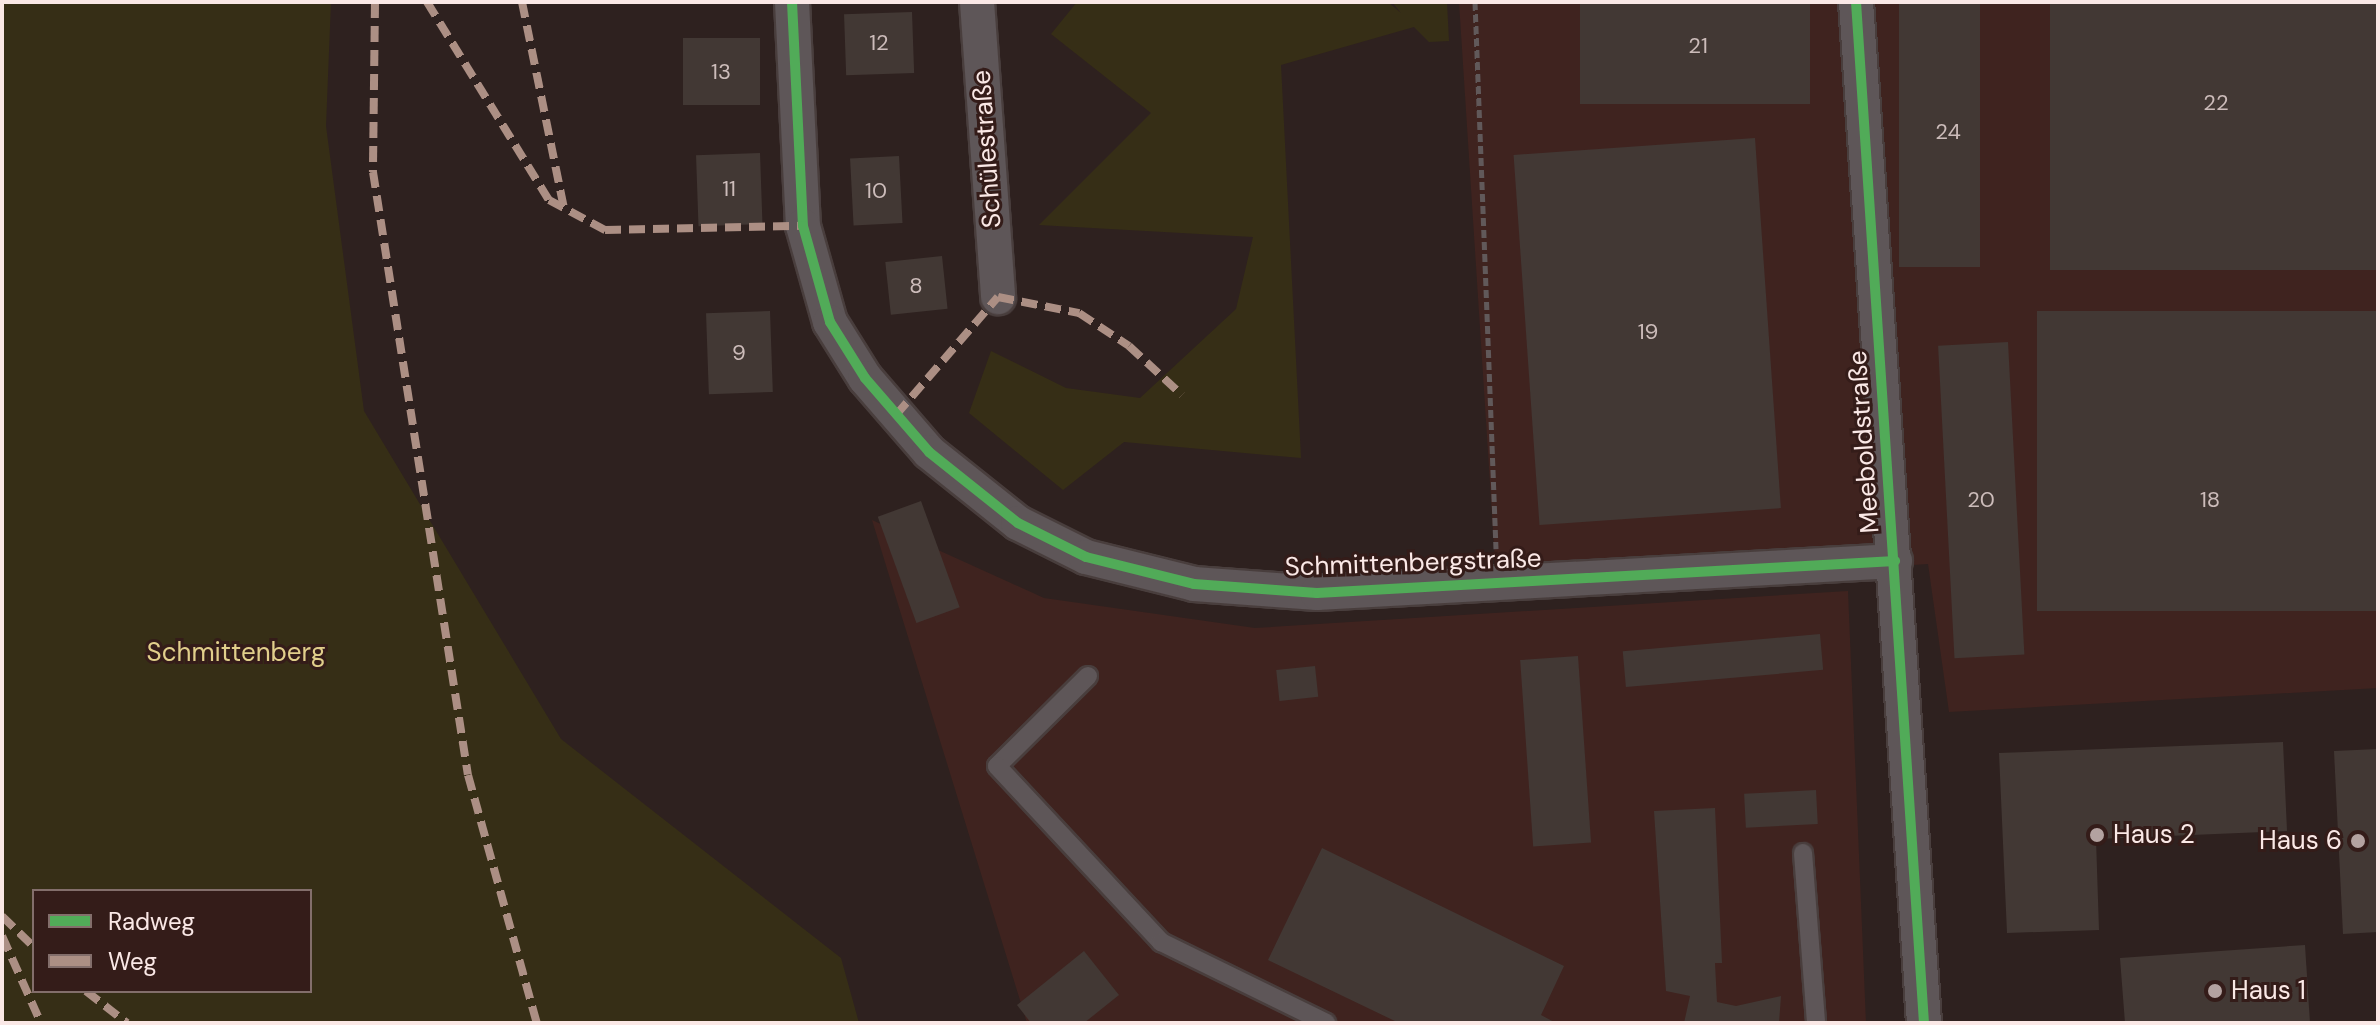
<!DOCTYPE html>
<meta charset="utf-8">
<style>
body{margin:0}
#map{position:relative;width:2380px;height:1025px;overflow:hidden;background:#2e211f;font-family:"DM Sans",sans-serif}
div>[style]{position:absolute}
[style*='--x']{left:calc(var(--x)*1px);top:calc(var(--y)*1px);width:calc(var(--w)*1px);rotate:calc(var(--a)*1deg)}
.built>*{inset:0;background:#3f231f}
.green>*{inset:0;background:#362e16}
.building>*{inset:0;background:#423834;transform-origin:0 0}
.path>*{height:5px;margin-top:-2.5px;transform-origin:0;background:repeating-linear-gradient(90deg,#61595a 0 8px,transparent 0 12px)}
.roads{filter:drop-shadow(2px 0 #493e3d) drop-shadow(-2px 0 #493e3d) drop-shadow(0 2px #493e3d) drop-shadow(0 -2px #493e3d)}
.lane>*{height:18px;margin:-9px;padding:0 9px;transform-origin:9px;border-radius:9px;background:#5e5658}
.street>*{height:34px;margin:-17px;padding:0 17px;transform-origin:17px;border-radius:17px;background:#5e5658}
.quiet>*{height:8px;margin-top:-4px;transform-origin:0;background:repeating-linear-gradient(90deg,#ac8f84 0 16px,transparent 0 24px)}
.cycleway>*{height:10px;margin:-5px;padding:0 5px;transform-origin:5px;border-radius:5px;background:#51ab58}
.dots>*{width:22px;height:22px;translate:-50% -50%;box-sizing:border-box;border:4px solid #341c19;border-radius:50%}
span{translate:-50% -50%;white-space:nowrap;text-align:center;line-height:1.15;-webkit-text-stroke:6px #341c19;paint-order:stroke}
.number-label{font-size:22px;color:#ccbcba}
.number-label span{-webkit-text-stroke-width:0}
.street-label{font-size:26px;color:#fae8e6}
.park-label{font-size:26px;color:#e1cf8b}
.poi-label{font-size:26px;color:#fae8e6}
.left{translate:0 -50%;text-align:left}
.right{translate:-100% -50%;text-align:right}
.frame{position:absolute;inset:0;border:4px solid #fae8e6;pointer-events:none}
.legend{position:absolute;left:32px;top:889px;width:280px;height:104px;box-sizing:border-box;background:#341c19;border:2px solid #836e6b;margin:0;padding:10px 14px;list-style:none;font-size:24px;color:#fae8e6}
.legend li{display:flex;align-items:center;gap:16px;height:40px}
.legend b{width:40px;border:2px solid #836e6b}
</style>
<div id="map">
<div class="built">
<div style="clip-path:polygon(1459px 2px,2378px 2px,2378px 688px,1949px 712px,1928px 564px,1497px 592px)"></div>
<div style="clip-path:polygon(872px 520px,1044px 598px,1255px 628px,1848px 591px,1866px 1023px,1027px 1023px)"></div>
</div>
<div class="green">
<div style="clip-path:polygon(evenodd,2px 2px,331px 2px,326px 126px,364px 411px,561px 739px,841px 958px,859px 1023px,2px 1023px,2px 2px,34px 891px,310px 891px,310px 991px,34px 991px,34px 891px)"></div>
<div style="clip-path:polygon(1077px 2px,1388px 2px,1401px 13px,1392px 2px,1447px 2px,1449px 41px,1429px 42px,1414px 27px,1281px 65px,1301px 458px,1124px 442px,1063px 490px,969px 413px,991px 351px,1066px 388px,1140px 398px,1236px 309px,1253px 237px,1039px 225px,1151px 113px,1051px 34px)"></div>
</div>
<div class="building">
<div style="left:1580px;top:2px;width:230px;height:102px"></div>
<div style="left:1899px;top:2px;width:81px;height:265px"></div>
<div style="left:2050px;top:2px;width:328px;height:268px"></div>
<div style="left:912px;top:12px;width:61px;height:68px;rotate:88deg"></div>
<div style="left:683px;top:38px;width:77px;height:67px"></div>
<div style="left:1755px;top:138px;width:371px;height:242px;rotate:86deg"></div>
<div style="left:760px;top:153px;width:71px;height:64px;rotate:88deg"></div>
<div style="left:899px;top:156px;width:67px;height:49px;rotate:87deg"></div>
<div style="left:942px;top:256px;width:53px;height:57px;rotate:84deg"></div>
<div style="left:770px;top:311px;width:81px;height:64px;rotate:88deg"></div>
<div style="left:2378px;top:311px;width:300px;height:341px;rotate:90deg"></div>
<div style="left:2008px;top:342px;width:313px;height:70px;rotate:87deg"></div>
<div style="left:921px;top:501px;width:113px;height:46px;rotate:70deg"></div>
<div style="left:1820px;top:634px;width:36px;height:198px;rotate:85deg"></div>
<div style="left:1578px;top:656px;width:187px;height:58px;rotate:86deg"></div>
<div style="left:1315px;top:666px;width:31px;height:39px;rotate:84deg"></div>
<div style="clip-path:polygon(2283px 742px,2287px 831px,2096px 839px,2099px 930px,2007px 933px,1999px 753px)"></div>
<div style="clip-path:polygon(2378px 749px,2378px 932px,2343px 934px,2334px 751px)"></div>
<div style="left:1816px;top:790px;width:34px;height:72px;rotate:87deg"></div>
<div style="clip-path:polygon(1715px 808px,1722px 963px,1715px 963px,1717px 1002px,1736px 1006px,1781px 996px,1779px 1023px,1684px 1023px,1690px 996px,1666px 991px,1654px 811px)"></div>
<div style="clip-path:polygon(1322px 848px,1564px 966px,1541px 1015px,1556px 1023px,1399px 1023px,1268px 960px)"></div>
<div style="clip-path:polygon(2305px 945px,2310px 1023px,2125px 1023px,2120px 958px)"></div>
<div style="clip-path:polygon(1084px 951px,1119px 995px,1084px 1023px,1031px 1023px,1017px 1005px)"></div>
</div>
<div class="path">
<div style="--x:1475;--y:2;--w:547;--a:87.8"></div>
</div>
<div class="roads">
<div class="lane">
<div style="--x:1088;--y:676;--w:128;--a:135.3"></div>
<div style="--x:997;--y:766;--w:241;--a:47"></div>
<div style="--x:1161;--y:942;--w:184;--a:26.1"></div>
<div style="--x:1803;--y:853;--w:170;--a:85.6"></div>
</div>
<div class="street">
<div style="--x:792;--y:2;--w:224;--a:87.2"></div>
<div style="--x:803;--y:226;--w:100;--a:74.3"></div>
<div style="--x:830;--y:322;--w:66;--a:58"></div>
<div style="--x:865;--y:378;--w:98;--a:49.1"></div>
<div style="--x:929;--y:452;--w:114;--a:38.6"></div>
<div style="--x:1018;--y:523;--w:76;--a:26.6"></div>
<div style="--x:1086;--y:557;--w:111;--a:14"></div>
<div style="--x:1194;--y:584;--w:123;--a:4.2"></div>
<div style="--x:1317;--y:593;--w:579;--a:-3.17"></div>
<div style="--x:977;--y:2;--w:296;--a:85.9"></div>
<div style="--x:1856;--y:2;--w:1023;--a:86.19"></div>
</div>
</div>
<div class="quiet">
<div style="--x:375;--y:2;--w:170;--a:90.7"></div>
<div style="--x:373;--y:172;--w:610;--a:81.05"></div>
<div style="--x:468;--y:775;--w:257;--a:74.5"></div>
<div style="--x:427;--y:2;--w:233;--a:58.4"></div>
<div style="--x:549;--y:200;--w:64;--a:28.2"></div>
<div style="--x:605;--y:230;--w:198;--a:-1.2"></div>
<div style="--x:522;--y:2;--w:210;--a:78.5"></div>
<div style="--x:896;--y:415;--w:156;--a:-49.2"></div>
<div style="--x:998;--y:297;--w:83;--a:11.2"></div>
<div style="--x:1079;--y:313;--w:60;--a:33.4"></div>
<div style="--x:1129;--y:346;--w:72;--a:42.8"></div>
<div style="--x:2;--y:916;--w:45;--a:44.1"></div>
<div style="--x:2;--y:936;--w:95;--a:65.9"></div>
<div style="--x:86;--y:991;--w:52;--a:38"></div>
</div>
<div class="cycleway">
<div style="--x:792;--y:2;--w:224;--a:87.2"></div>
<div style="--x:803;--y:226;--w:100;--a:74.3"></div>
<div style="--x:830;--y:322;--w:66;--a:58"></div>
<div style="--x:865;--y:378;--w:98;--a:49.1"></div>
<div style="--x:929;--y:452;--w:114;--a:38.6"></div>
<div style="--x:1018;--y:523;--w:76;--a:26.6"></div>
<div style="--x:1086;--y:557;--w:111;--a:14"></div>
<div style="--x:1194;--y:584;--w:123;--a:4.2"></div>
<div style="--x:1317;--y:593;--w:579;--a:-3.17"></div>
<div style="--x:1856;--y:2;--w:1023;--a:86.19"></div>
</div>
<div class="dots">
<div style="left:2097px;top:835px;background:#b3a2a0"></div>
<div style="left:2358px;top:841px;background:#b3a2a0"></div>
<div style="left:2215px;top:991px;background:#b3a2a0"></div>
</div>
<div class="number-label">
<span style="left:879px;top:43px">12</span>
<span style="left:1698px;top:46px">21</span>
<span style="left:721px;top:72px">13</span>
<span style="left:2216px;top:103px">22</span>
<span style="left:1948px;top:132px">24</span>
<span style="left:729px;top:189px">11</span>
<span style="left:876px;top:191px">10</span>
<span style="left:916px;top:286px">8</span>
<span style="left:1648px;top:332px">19</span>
<span style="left:739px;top:353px">9</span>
<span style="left:1981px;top:500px">20</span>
<span style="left:2210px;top:500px">18</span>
</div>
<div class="street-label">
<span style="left:987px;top:149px;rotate:-94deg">Schülestraße</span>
<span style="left:1864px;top:442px;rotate:-94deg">Meeboldstraße</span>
<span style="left:1413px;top:563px;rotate:-2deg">Schmittenbergstraße</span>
</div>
<div class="park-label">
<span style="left:236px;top:653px">Schmittenberg</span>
</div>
<div class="poi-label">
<span class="left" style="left:2113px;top:835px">Haus 2</span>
<span class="right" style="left:2342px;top:841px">Haus 6</span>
<span class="left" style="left:2231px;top:991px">Haus 1</span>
</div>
<div class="frame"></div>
<ul class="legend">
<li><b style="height:10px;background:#51ab58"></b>Radweg</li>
<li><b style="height:10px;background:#ac8f84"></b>Weg</li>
</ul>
</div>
